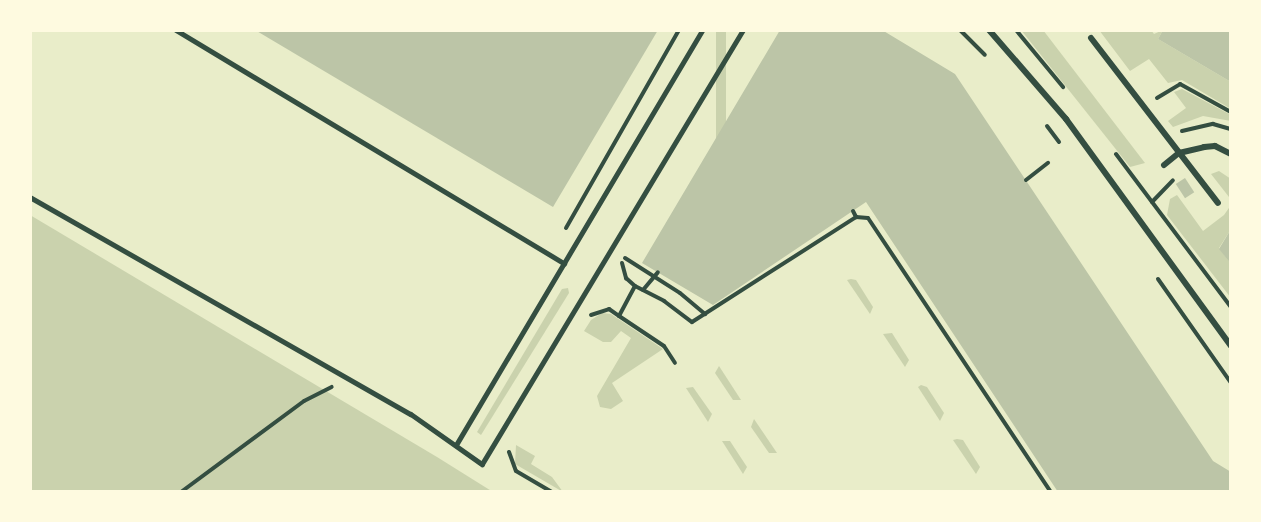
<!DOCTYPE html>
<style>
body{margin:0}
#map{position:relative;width:1261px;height:522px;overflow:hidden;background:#e9edc9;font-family:Poppins,sans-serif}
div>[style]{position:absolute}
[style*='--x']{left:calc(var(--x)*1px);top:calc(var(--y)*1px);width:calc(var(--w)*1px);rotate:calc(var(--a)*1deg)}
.green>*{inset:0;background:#cad2ad;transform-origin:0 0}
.building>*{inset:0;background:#bcc5a7;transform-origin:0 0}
.path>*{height:4px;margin:-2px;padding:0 2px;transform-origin:2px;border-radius:2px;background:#344e41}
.service>*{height:4.5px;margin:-2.25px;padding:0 2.25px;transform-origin:2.25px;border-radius:2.25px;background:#344e41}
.minor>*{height:6px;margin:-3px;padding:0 3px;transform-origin:3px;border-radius:3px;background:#344e41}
span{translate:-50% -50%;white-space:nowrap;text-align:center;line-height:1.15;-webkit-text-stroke:6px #fefae0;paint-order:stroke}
.frame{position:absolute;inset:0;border:32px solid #fefae0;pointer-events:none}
</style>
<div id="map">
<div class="green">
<div style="left:716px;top:30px;width:10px;height:238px"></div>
<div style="clip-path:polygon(1021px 30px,1043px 30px,1145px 163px,1130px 167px)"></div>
<div style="clip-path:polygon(1099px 30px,1151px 30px,1154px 34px,1163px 30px,1158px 39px,1231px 82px,1231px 109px,1182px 80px,1168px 83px,1149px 59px,1130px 71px)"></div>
<div style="clip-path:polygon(1182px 89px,1231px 115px,1231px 121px,1203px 116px,1173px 127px,1168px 121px,1186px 108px,1174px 92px)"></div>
<div style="clip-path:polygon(1219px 171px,1231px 179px,1229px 197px,1211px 174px)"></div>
<div style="clip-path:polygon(1177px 195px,1203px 231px,1224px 215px,1231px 205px,1231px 229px,1219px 248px,1231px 264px,1231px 298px,1167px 215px,1170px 199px)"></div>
<div style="clip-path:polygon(30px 215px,437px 457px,493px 492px,30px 492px)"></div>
<div style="clip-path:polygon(851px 279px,856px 280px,873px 307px,870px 314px,847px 280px)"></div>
<div style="clip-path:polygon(568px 288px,569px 293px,481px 435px,477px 432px,562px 289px)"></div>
<div style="clip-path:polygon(602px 313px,611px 314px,663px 349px,612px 383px,623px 401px,611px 409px,600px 407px,597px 396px,631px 338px,621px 331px,611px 342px,603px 342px,584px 331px,591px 320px)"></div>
<div style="clip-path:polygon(892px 333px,909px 360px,905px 367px,883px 334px)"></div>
<div style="clip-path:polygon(719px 366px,741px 400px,733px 400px,715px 373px)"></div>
<div style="clip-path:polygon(921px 385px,927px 387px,944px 413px,940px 421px,918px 387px)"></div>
<div style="clip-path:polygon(693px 387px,712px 414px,708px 422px,686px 388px)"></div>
<div style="clip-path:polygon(754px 419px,777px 453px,769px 453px,751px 427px)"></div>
<div style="clip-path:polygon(957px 439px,963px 440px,980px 467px,976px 474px,953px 440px)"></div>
<div style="clip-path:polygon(722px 441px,730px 441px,747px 467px,743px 474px)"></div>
<div style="clip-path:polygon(516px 445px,535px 456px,531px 464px,552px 477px,563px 492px,515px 464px)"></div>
</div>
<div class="building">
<div style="clip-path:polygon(255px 30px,658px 30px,553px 207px)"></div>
<div style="clip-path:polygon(780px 30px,882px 30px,955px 74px,1213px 461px,1231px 472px,1231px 492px,1058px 492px,866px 202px,713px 305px,642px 263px)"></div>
<div style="clip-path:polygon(1163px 30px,1231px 30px,1231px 82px,1158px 39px)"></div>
<div style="left:1185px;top:178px;width:17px;height:11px;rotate:57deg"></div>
<div style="clip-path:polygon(1231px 229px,1231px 264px,1219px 249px)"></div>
</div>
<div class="path">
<div style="--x:960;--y:30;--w:35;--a:45"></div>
<div style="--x:1016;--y:30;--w:74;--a:50.5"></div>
<div style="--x:1157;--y:98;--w:27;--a:-31"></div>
<div style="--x:1180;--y:84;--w:58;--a:28.8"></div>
<div style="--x:1047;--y:126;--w:20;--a:53"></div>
<div style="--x:1182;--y:131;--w:32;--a:-13"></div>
<div style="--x:1213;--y:124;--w:19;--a:16"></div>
<div style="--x:1116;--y:154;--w:191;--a:53.1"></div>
<div style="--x:1026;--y:180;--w:28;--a:-38"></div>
<div style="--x:1152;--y:202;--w:30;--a:-46"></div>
<div style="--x:853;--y:211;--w:7;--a:63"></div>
<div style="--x:566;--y:228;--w:228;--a:-60.3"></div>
<div style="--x:625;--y:258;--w:65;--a:32.5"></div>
<div style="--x:680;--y:293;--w:33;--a:40"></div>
<div style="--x:622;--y:263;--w:16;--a:75"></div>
<div style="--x:626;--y:278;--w:12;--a:42"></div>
<div style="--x:635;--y:286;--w:33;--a:27"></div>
<div style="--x:664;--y:301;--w:35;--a:37"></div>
<div style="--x:692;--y:322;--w:195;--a:-32.6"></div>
<div style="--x:856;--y:217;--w:12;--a:5"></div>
<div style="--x:868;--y:218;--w:329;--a:56.3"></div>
<div style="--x:1158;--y:279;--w:127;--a:54.9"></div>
<div style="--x:643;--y:290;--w:23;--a:-50"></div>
<div style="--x:591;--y:315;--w:19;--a:-18"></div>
<div style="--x:609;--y:309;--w:12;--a:35"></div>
<div style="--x:619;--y:316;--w:34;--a:-62"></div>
<div style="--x:619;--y:316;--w:54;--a:33.7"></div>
<div style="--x:664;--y:346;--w:20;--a:57"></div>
<div style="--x:509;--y:452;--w:20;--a:70"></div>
<div style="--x:516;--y:471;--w:42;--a:30.3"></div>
<div style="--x:181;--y:492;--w:153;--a:-36.5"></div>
<div style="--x:304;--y:401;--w:31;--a:-27"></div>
</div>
<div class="service">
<div style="--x:176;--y:30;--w:453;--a:31"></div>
<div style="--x:30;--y:197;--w:438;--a:29.7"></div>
<div style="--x:411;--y:414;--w:87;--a:35.2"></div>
<div style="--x:482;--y:464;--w:506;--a:-58.98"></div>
<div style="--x:456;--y:445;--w:482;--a:-59.3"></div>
</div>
<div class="minor">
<div style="--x:989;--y:30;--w:118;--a:49.1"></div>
<div style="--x:1066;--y:119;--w:281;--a:54"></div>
<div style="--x:1091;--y:38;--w:208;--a:52.4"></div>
<div style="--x:1164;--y:165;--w:19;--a:-39"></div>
<div style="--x:1179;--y:153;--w:26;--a:-13"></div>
<div style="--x:1204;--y:147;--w:11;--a:-5"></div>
<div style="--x:1215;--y:146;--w:18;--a:27"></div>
</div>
<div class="frame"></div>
</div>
